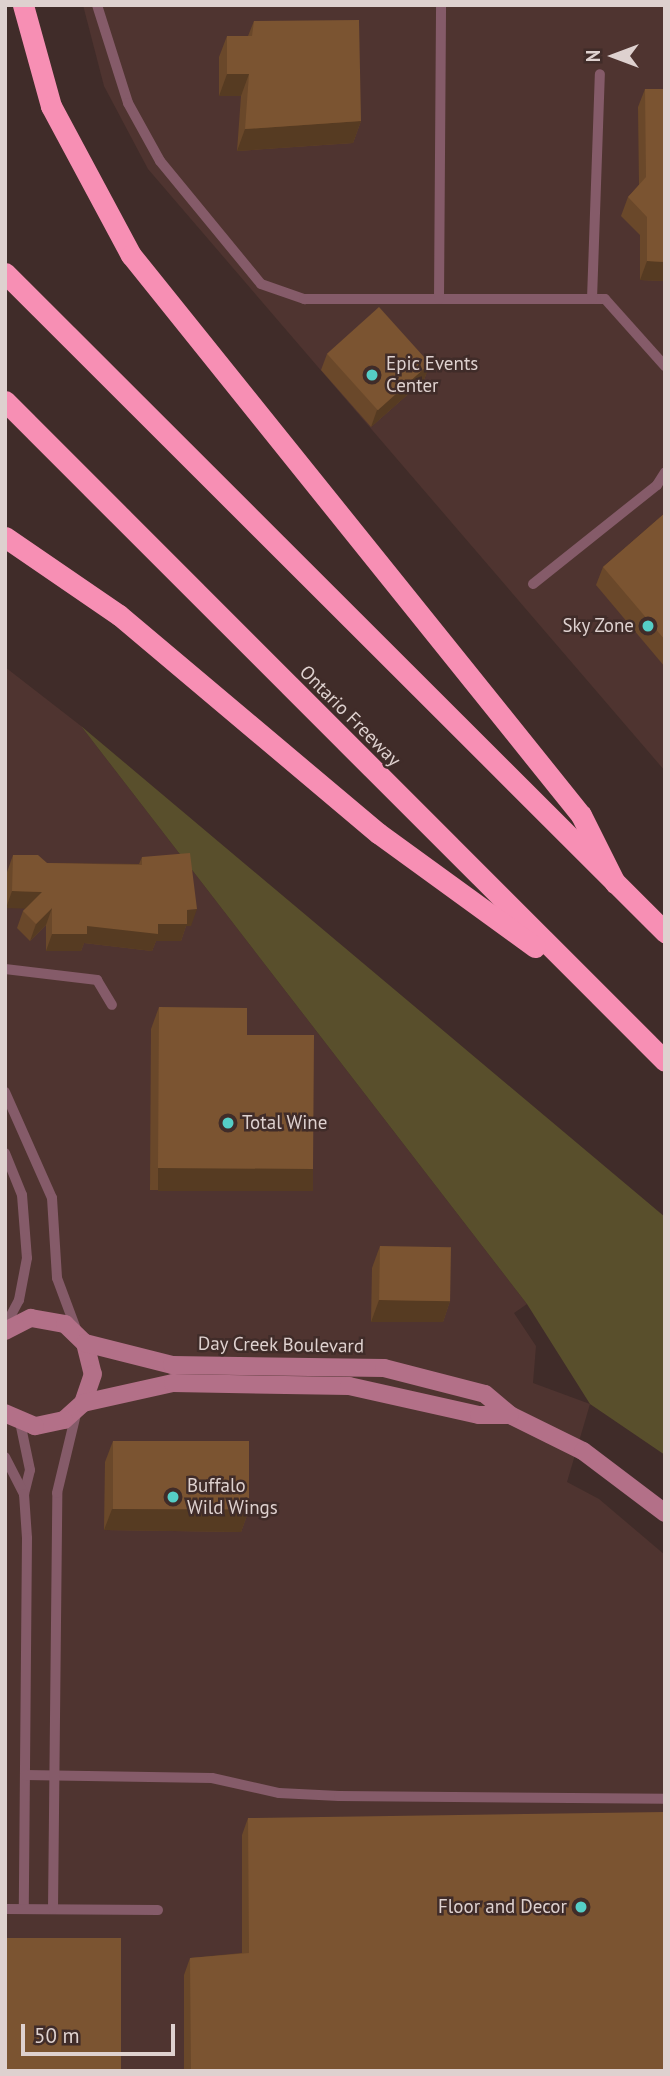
<!DOCTYPE html>
<style>
body{margin:0}
#map{position:relative;width:670px;height:2076px;overflow:hidden;background:#402c29;font-family:"PT Sans",sans-serif}
div>[style]{position:absolute}
[style*='--x']{left:calc(var(--x)*1px);top:calc(var(--y)*1px);width:calc(var(--w)*1px);rotate:calc(var(--a)*1deg)}
.built>*{inset:0;background:#4f3430}
.green>*{inset:0;background:#594f2c}
.lane>*{height:10px;margin:-5px;padding:0 5px;transform-origin:5px;border-radius:5px;background:#855b69}
.secondary>*{height:18px;margin:-9px;padding:0 9px;transform-origin:9px;border-radius:9px;background:#b37088}
.highway>*{height:21px;margin:-10.5px;padding:0 10.5px;transform-origin:10.5px;border-radius:10.5px;background:#f78fb4}
.wall>*{inset:0;background:#6a482a}
.shaded-wall>*{inset:0;background:#563b22;transform-origin:0 0}
.building>*{inset:0;background:#7b5431;transform-origin:0 0}
.dots>*{width:19px;height:19px;translate:-50% -50%;box-sizing:border-box;border:4px solid #402c29;border-radius:50%}
span{translate:-50% -50%;white-space:nowrap;text-align:center;line-height:1.15;-webkit-text-stroke:5px #402c29;paint-order:stroke}
.poi-label{font-size:19px;color:#ded1cf}
.left{translate:0 -50%;text-align:left}
.right{translate:-100% -50%;text-align:right}
.street-label{font-size:19px;color:#ded1cf}
.frame{position:absolute;inset:0;border:7px solid #ded1cf;pointer-events:none}
.north{position:absolute;left:579px;top:21px;width:70px;height:70px;-webkit-text-stroke:5px #402c29;paint-order:stroke;rotate:270deg;font-size:19px;font-weight:700;line-height:28px;text-align:center;color:#ded1cf}
.north::after{content:'';display:block;margin:auto;width:24px;height:32px;background:#ded1cf;clip-path:polygon(50% 0,100% 100%,50% 72%,0 100%)}
.scale{position:absolute;left:21px;top:2024px;width:154px;height:32px;box-sizing:border-box;border:4px solid #ded1cf;border-top:0;padding-left:9px;font-size:21px;line-height:24px;white-space:nowrap;color:#ded1cf;-webkit-text-stroke:5px #402c29;paint-order:stroke}
</style>
<div id="map">
<div class="built">
<div style="clip-path:polygon(83px 5px,665px 5px,665px 771px,148px 169px,104px 86px)"></div>
<div style="clip-path:polygon(5px 667px,81px 726px,527px 1304px,514px 1313px,536px 1346px,533px 1383px,590px 1404px,567px 1482px,599px 1499px,665px 1555px,665px 2071px,5px 2071px)"></div>
</div>
<div class="green">
<div style="clip-path:polygon(81px 726px,665px 1217px,665px 1455px,590px 1404px,527px 1304px)"></div>
</div>
<div class="lane">
<div style="--x:97;--y:5;--w:103;--a:72.4"></div>
<div style="--x:128;--y:103;--w:66;--a:61.1"></div>
<div style="--x:160;--y:161;--w:159;--a:50.6"></div>
<div style="--x:261;--y:284;--w:46;--a:19.2"></div>
<div style="--x:304;--y:299;--w:301;--a:0"></div>
<div style="--x:605;--y:299;--w:90;--a:48.2"></div>
<div style="--x:439;--y:299;--w:294;--a:-89.6"></div>
<div style="--x:592;--y:299;--w:225;--a:-88"></div>
<div style="--x:533;--y:584;--w:159;--a:-38.6"></div>
<div style="--x:657;--y:485;--w:15;--a:-58"></div>
<div style="--x:5;--y:969;--w:93;--a:6.8"></div>
<div style="--x:97;--y:980;--w:29;--a:59"></div>
<div style="--x:5;--y:1092;--w:116;--a:66.1"></div>
<div style="--x:52;--y:1198;--w:80;--a:86.4"></div>
<div style="--x:57;--y:1278;--w:54;--a:69.6"></div>
<div style="--x:5;--y:1153;--w:45;--a:68"></div>
<div style="--x:22;--y:1195;--w:63;--a:85.5"></div>
<div style="--x:27;--y:1258;--w:43;--a:100.8"></div>
<div style="--x:19;--y:1300;--w:30;--a:118"></div>
<div style="--x:20;--y:1422;--w:49;--a:78.2"></div>
<div style="--x:30;--y:1470;--w:25;--a:104"></div>
<div style="--x:5;--y:1457;--w:42;--a:62.8"></div>
<div style="--x:24;--y:1494;--w:44;--a:86.1"></div>
<div style="--x:27;--y:1538;--w:371;--a:90.5"></div>
<div style="--x:25;--y:1775;--w:187;--a:0.9"></div>
<div style="--x:212;--y:1778;--w:69;--a:12.6"></div>
<div style="--x:279;--y:1793;--w:60;--a:2.9"></div>
<div style="--x:339;--y:1796;--w:326;--a:0.5"></div>
<div style="--x:5;--y:1909;--w:153;--a:0.4"></div>
<div style="--x:53;--y:1909;--w:416;--a:-89.4"></div>
<div style="--x:57;--y:1493;--w:81;--a:-76.5"></div>
</div>
<div class="secondary">
<div style="--x:5;--y:1331;--w:29;--a:-27"></div>
<div style="--x:31;--y:1318;--w:35;--a:10"></div>
<div style="--x:65;--y:1324;--w:28;--a:44"></div>
<div style="--x:85;--y:1343;--w:32;--a:76"></div>
<div style="--x:93;--y:1374;--w:31;--a:109"></div>
<div style="--x:83;--y:1403;--w:25;--a:138"></div>
<div style="--x:64;--y:1420;--w:30;--a:168"></div>
<div style="--x:35;--y:1426;--w:33;--a:-157"></div>
<div style="--x:85;--y:1343;--w:90;--a:14.2"></div>
<div style="--x:172;--y:1365;--w:212;--a:0.8"></div>
<div style="--x:384;--y:1368;--w:104;--a:14.4"></div>
<div style="--x:485;--y:1394;--w:33;--a:40"></div>
<div style="--x:510;--y:1415;--w:81;--a:26.3"></div>
<div style="--x:583;--y:1451;--w:103;--a:37.1"></div>
<div style="--x:83;--y:1403;--w:92;--a:-12.5"></div>
<div style="--x:173;--y:1383;--w:176;--a:1"></div>
<div style="--x:349;--y:1386;--w:133;--a:12.6"></div>
<div style="--x:479;--y:1415;--w:31;--a:0"></div>
</div>
<div class="highway">
<div style="--x:23;--y:5;--w:105;--a:74.5"></div>
<div style="--x:51;--y:106;--w:169;--a:61.8"></div>
<div style="--x:131;--y:255;--w:718;--a:51.22"></div>
<div style="--x:581;--y:815;--w:76;--a:63.4"></div>
<div style="--x:5;--y:273;--w:933;--a:44.96"></div>
<div style="--x:5;--y:401;--w:933;--a:45"></div>
<div style="--x:5;--y:537;--w:138;--a:34.4"></div>
<div style="--x:119;--y:615;--w:339;--a:40.1"></div>
<div style="--x:378;--y:833;--w:194;--a:36"></div>
</div>
<div class="wall">
<div style="clip-path:polygon(254px 21px,361px 121px,353px 143px,237px 151px,241px 96px,219px 96px,219px 57px,227px 36px,248px 36px)"></div>
<div style="clip-path:polygon(645px 89px,665px 89px,665px 281px,640px 280px,640px 235px,621px 216px,628px 197px,639px 185px,638px 107px)"></div>
<div style="clip-path:polygon(327px 354px,430px 363px,424px 380px,371px 427px,321px 370px)"></div>
<div style="clip-path:polygon(665px 513px,665px 667px,596px 585px,603px 567px)"></div>
<div style="clip-path:polygon(13px 855px,47px 863px,139px 864px,142px 857px,191px 926px,186px 926px,181px 941px,156px 941px,152px 951px,84px 943px,81px 951px,46px 951px,46px 925px,30px 941px,17px 928px,23px 911px,26px 908px,6px 908px,7px 872px)"></div>
<div style="clip-path:polygon(159px 1007px,247px 1035px,313px 1169px,305px 1191px,150px 1190px,151px 1029px)"></div>
<div style="clip-path:polygon(380px 1246px,450px 1301px,443px 1322px,371px 1322px,372px 1268px)"></div>
<div style="clip-path:polygon(113px 1441px,249px 1510px,241px 1532px,104px 1530px,105px 1462px)"></div>
<div style="clip-path:polygon(248px 1818px,665px 2071px,184px 2071px,184px 1975px,190px 1958px,242px 1953px,242px 1835px)"></div>
</div>
<div class="shaded-wall">
<div style="clip-path:polygon(227px 74px,249px 74px,241px 96px,219px 96px)"></div>
<div style="clip-path:polygon(361px 121px,353px 143px,237px 151px,245px 129px)"></div>
<div style="clip-path:polygon(647px 261px,665px 262px,665px 281px,640px 280px)"></div>
<div style="clip-path:polygon(430px 363px,424px 380px,371px 427px,377px 410px)"></div>
<div style="clip-path:polygon(12px 891px,42px 892px,36px 909px,6px 908px)"></div>
<div style="clip-path:polygon(52px 908px,46px 925px,30px 941px,36px 924px)"></div>
<div style="clip-path:polygon(197px 909px,191px 926px,186px 926px,181px 941px,156px 941px,152px 951px,84px 943px,81px 951px,46px 951px,52px 934px,87px 926px,158px 924px,187px 910px)"></div>
<div style="left:158px;top:1168px;width:155px;height:23px"></div>
<div style="clip-path:polygon(379px 1300px,450px 1301px,443px 1322px,371px 1322px)"></div>
<div style="clip-path:polygon(112px 1509px,249px 1510px,241px 1532px,104px 1530px)"></div>
</div>
<div class="building">
<div style="clip-path:polygon(359px 20px,361px 121px,245px 129px,249px 74px,227px 74px,227px 36px,252px 36px,254px 21px)"></div>
<div style="clip-path:polygon(645px 89px,665px 89px,665px 262px,647px 261px,647px 217px,628px 197px,646px 177px)"></div>
<div style="left:379px;top:307px;width:76px;height:70px;rotate:48deg"></div>
<div style="clip-path:polygon(665px 513px,665px 640px,603px 567px)"></div>
<div style="clip-path:polygon(190px 853px,197px 909px,187px 910px,187px 924px,158px 924px,158px 934px,87px 926px,87px 934px,52px 934px,52px 908px,36px 924px,23px 911px,42px 892px,12px 891px,13px 855px,38px 855px,47px 863px,142px 865px,142px 857px)"></div>
<div style="clip-path:polygon(159px 1007px,247px 1008px,247px 1035px,314px 1035px,313px 1169px,158px 1168px)"></div>
<div style="left:380px;top:1246px;width:71px;height:54px;rotate:1deg"></div>
<div style="left:113px;top:1441px;width:136px;height:68px"></div>
<div style="clip-path:polygon(665px 1812px,665px 2071px,191px 2071px,190px 1958px,249px 1953px,248px 1818px)"></div>
<div style="left:5px;top:1938px;width:116px;height:133px"></div>
</div>
<div class="dots">
<div style="left:372px;top:375px;background:#55cec6"></div>
<div style="left:648px;top:626px;background:#55cec6"></div>
<div style="left:228px;top:1123px;background:#55cec6"></div>
<div style="left:173px;top:1497px;background:#55cec6"></div>
<div style="left:581px;top:1907px;background:#55cec6"></div>
</div>
<div class="poi-label">
<span class="left" style="left:386px;top:375px">Epic Events<br>Center</span>
<span class="right" style="left:634px;top:626px">Sky Zone</span>
<span class="left" style="left:242px;top:1123px">Total Wine</span>
<span class="left" style="left:187px;top:1497px">Buffalo<br>Wild Wings</span>
<span class="right" style="left:567px;top:1907px">Floor and Decor</span>
</div>
<div class="street-label">
<span style="left:350px;top:716px;rotate:45deg">Ontario Freeway</span>
<span style="left:281px;top:1345px;rotate:1deg">Day Creek Boulevard</span>
</div>
<div class="frame"></div>
<div class="north">N</div>
<div class="scale">50 m</div>
</div>
